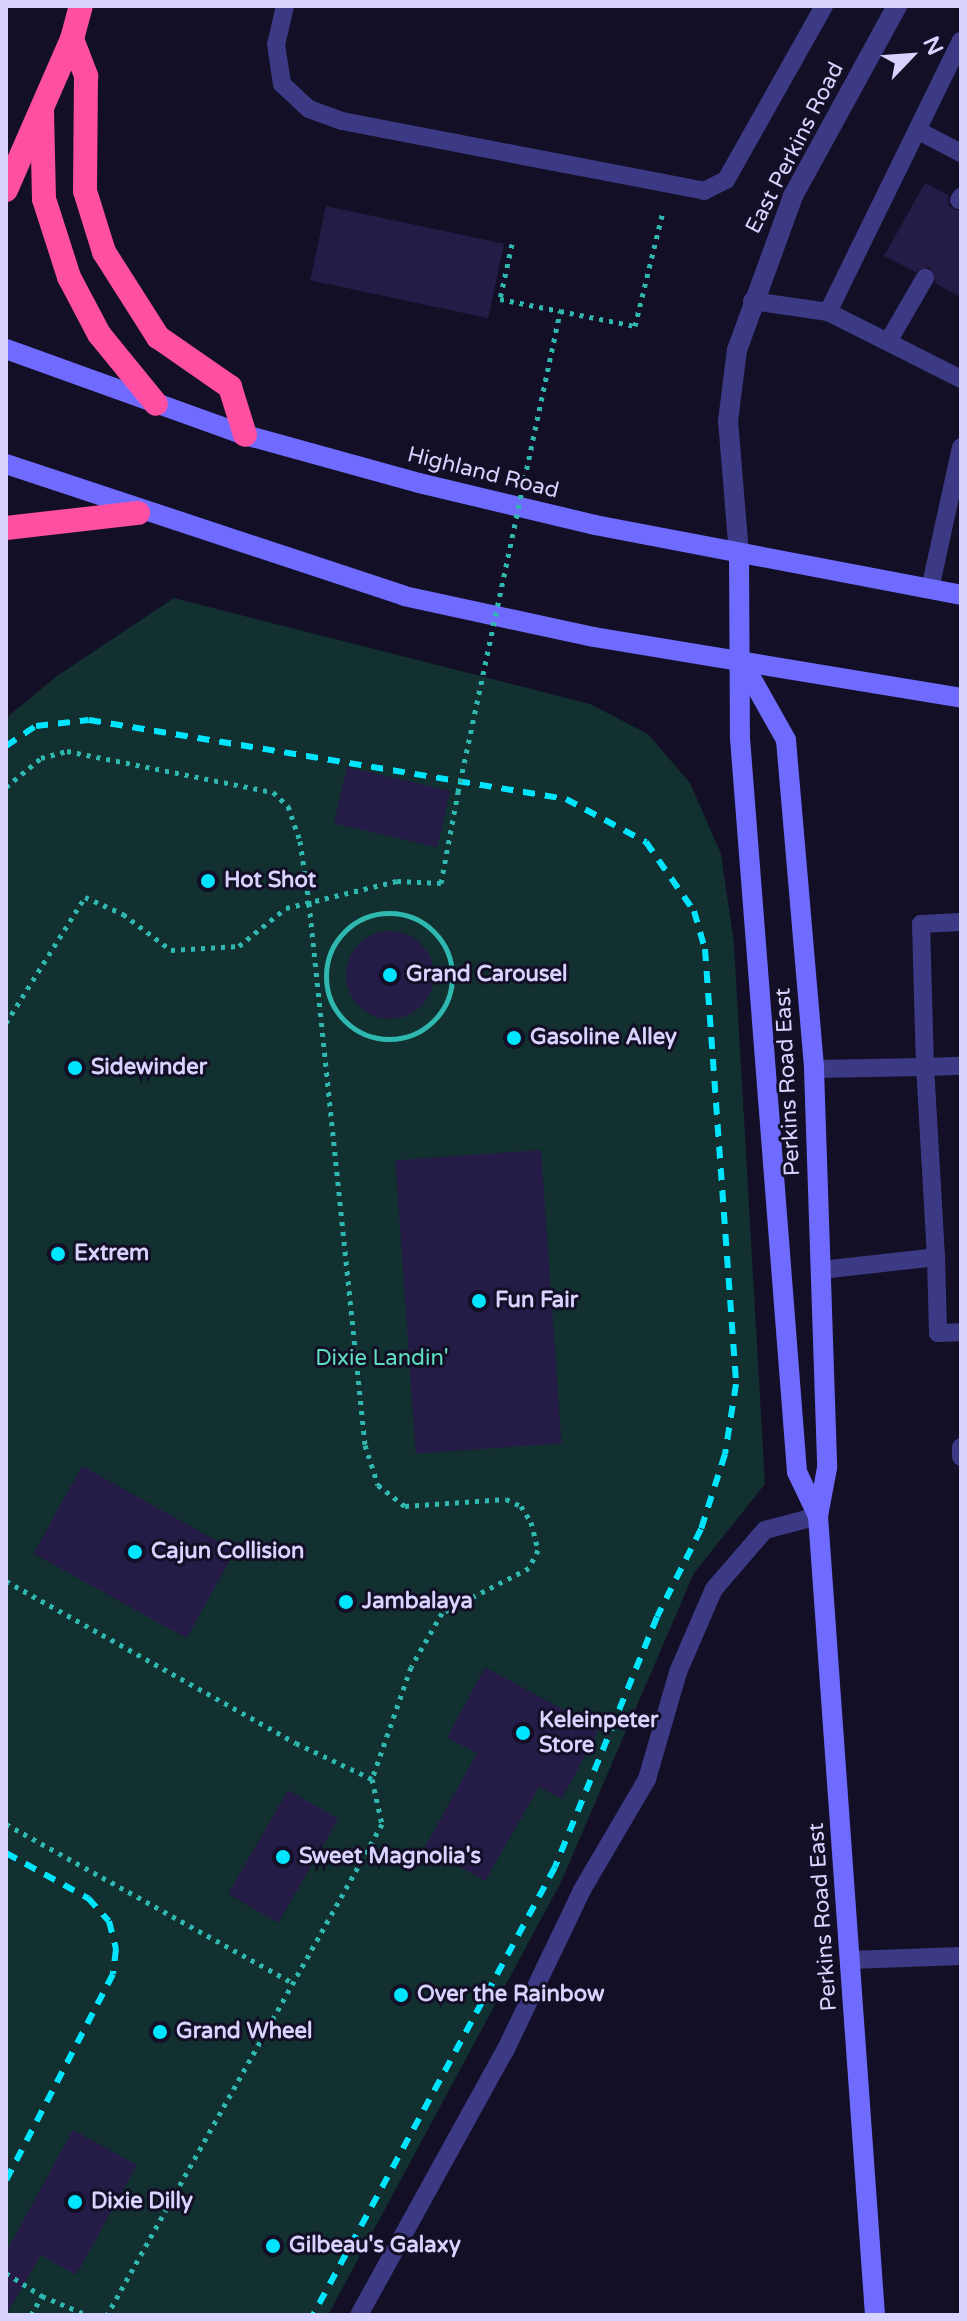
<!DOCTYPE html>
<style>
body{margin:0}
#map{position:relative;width:967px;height:2321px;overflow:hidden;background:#130f26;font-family:"Varela Round",sans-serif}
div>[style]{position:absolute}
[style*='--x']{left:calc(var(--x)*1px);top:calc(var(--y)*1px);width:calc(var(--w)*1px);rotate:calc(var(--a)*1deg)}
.green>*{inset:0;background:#12302f}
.building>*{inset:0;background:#241b47;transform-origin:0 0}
.round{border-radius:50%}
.path>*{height:5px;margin-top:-2.5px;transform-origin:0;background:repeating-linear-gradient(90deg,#2fb8b0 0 4px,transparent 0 10px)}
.path>.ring{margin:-2.5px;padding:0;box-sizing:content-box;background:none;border:5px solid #2fb8b0;border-radius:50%}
.lane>*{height:18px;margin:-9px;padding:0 9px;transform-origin:9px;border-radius:9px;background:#3d3a85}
.street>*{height:20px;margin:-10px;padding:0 10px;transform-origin:10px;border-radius:10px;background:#3d3a85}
.secondary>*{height:20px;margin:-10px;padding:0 10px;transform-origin:10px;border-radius:10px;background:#6f6bff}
.highway>*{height:24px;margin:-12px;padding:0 12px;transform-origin:12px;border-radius:12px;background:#ff4fa3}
.rail>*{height:6px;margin-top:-3px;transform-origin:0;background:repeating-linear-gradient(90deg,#00e5ff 0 12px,transparent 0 22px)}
.path-bridge>*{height:5px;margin-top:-2.5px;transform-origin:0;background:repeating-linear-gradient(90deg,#2fb8b0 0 4px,transparent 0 10px)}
.dots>*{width:22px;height:22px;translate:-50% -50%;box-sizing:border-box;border:4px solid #130f26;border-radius:50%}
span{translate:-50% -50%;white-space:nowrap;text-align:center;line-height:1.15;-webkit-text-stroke:6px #130f26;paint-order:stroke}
.street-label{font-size:22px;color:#d9d4ff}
.poi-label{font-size:22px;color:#d9d4ff;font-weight:700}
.left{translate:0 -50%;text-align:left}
.park-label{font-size:22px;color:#5fe0c0}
.frame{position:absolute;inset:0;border:8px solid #d9d4ff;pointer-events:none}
.north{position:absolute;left:871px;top:16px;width:80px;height:80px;-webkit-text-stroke:6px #130f26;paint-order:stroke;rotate:65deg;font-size:22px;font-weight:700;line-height:32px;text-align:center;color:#d9d4ff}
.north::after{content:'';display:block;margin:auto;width:28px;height:36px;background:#d9d4ff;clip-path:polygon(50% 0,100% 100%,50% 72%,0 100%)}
</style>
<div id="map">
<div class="green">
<div style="clip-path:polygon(174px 598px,590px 704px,648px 734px,690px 783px,721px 854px,734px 944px,765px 1484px,694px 1573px,561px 1882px,328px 2315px,6px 2315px,6px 718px,57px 676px)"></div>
</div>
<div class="building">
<div style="clip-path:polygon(925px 183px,948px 195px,949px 206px,961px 212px,961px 297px,936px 284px,930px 267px,915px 272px,884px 256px)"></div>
<div style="left:326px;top:206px;width:182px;height:76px;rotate:12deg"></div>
<div style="left:347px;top:767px;width:106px;height:58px;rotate:13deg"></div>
<div class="round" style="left:346px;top:931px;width:88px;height:88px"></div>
<div style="left:541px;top:1150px;width:294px;height:146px;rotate:86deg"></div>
<div style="left:82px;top:1466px;width:175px;height:100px;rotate:29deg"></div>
<div style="clip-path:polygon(485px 1667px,599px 1729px,562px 1799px,539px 1787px,485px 1881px,425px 1847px,477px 1753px,447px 1738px)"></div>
<div style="left:288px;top:1790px;width:58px;height:120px;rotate:30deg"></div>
<div style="clip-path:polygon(73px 2130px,137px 2165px,76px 2275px,41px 2255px,6px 2315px,6px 2252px)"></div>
</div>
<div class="path">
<div style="--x:512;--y:244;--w:56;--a:102.3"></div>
<div style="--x:500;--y:299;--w:61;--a:11.3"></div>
<div style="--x:635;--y:326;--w:118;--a:-76.3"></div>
<div style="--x:6;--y:787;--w:45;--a:-39.6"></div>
<div style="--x:41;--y:758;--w:27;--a:-15"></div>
<div style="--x:67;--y:751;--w:210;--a:11.3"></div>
<div style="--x:273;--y:792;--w:21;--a:43"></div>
<div style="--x:288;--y:806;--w:37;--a:71"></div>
<div style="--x:300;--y:841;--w:63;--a:81.7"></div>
<div style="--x:309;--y:903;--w:545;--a:84.1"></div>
<div style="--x:365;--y:1445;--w:42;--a:72"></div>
<div style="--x:378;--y:1485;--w:34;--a:38"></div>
<div style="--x:405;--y:1506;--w:101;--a:-4"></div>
<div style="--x:506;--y:1499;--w:17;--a:25"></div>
<div style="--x:521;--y:1506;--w:19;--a:58"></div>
<div style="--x:531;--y:1522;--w:29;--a:76"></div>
<div style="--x:538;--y:1550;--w:20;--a:117"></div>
<div style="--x:529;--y:1568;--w:98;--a:152.7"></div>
<div style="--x:442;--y:1613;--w:62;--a:119.9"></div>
<div style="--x:411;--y:1667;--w:119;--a:109.2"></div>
<div style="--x:372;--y:1779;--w:46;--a:77.5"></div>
<div style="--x:382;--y:1824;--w:563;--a:119.25"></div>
<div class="ring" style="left:326px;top:913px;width:121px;height:121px"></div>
<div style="--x:6;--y:1023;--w:149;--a:-57.9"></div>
<div style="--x:85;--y:897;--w:42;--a:24.1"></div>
<div style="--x:123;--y:914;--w:60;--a:36.9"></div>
<div style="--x:171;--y:950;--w:68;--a:-3.4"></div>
<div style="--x:239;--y:946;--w:60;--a:-39"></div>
<div style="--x:286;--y:908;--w:114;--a:-13.7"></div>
<div style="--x:397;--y:881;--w:44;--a:2.6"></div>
<div style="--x:441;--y:883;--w:93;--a:-79.4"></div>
<div style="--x:6;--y:1581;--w:332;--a:29.2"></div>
<div style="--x:296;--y:1743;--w:84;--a:25.3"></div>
<div style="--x:6;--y:1824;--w:328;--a:29"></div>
<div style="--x:6;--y:2273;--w:43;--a:32.6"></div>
<div style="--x:31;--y:2315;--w:22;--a:-60"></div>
<div style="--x:42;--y:2296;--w:49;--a:22.9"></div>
</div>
<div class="lane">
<div style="--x:285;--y:6;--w:39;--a:103"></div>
<div style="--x:276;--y:44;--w:40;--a:81.5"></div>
<div style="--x:282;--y:84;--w:37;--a:43"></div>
<div style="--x:309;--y:109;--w:35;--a:20"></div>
<div style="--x:342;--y:121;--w:369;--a:10.9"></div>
<div style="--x:704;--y:191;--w:25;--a:-27"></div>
<div style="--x:726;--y:180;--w:200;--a:-60.6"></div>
<div style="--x:917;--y:130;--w:50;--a:27.6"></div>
<div style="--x:959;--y:200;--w:4;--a:-56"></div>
<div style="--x:752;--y:301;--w:77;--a:8.2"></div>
<div style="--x:828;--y:312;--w:149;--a:26.7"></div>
<div style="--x:828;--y:312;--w:302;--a:-63.9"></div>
<div style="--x:889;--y:340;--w:72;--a:-59.9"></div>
<div style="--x:930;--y:589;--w:145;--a:-77.7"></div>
<div style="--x:814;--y:1069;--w:111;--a:-1"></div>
<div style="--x:925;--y:1067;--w:143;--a:-91.6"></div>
<div style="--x:921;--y:924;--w:40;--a:-2.9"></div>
<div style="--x:936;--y:1257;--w:76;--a:88.5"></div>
<div style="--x:938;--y:1333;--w:23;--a:-2"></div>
<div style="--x:821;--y:1270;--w:116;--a:-6.4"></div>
<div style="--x:936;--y:1257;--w:190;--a:-93.3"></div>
<div style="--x:925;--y:1067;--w:36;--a:-2"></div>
<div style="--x:961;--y:1447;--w:10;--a:90"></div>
<div style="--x:850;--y:1960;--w:111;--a:-2.1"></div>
<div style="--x:359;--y:2315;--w:302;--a:-61.1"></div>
<div style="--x:505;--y:2051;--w:178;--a:-64.4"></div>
<div style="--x:582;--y:1890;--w:129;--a:-59.6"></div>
<div style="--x:647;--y:1779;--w:111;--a:-73.8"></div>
<div style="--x:678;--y:1672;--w:90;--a:-66.6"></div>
<div style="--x:714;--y:1589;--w:78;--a:-49.2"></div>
<div style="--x:765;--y:1530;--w:55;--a:-14.8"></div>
</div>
<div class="street">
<div style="--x:739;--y:554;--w:133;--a:-94.7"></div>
<div style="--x:728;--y:421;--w:72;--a:-82.8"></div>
<div style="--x:737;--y:350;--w:164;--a:-70"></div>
<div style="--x:793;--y:196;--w:217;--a:-61.3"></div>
</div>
<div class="secondary">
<div style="--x:6;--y:349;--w:254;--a:19.8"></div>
<div style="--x:245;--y:435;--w:180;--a:15.4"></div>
<div style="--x:419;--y:483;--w:181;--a:13.4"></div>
<div style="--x:595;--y:525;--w:373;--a:10.8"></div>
<div style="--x:6;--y:464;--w:419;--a:18.3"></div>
<div style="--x:404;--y:596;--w:194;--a:12.2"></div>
<div style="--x:594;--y:637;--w:372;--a:9.4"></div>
<div style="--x:739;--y:554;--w:184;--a:89.7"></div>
<div style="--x:740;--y:738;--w:736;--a:85.56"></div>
<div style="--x:797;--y:1472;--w:49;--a:64.5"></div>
<div style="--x:740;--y:658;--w:94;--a:60.7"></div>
<div style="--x:786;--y:740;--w:330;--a:85.1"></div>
<div style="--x:814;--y:1069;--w:399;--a:88.1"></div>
<div style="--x:827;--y:1468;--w:49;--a:100.6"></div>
<div style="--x:818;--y:1516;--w:801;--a:85.92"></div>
</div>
<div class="highway">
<div style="--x:72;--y:39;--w:40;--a:69"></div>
<div style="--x:86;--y:76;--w:115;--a:90.5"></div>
<div style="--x:85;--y:191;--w:64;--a:72.7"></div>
<div style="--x:104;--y:252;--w:101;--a:57.6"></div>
<div style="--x:158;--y:337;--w:88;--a:34.8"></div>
<div style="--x:230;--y:387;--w:50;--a:72.6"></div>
<div style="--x:42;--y:111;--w:88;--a:88.7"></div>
<div style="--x:44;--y:199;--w:82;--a:72.2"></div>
<div style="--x:69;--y:277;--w:64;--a:62.2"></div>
<div style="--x:99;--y:334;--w:90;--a:50.8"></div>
<div style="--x:6;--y:190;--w:165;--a:-66.4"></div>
<div style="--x:72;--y:39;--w:34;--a:-75"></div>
<div style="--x:6;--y:528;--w:133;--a:-6.5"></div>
</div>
<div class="rail">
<div style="--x:6;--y:746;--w:36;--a:-34"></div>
<div style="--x:36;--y:726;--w:53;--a:-6.5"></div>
<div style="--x:89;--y:720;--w:483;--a:9.4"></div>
<div style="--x:566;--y:799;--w:91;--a:28.3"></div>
<div style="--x:646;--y:842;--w:84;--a:55.2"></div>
<div style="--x:694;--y:911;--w:40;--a:74"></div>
<div style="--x:705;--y:949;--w:436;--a:85.9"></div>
<div style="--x:736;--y:1384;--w:71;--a:98.9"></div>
<div style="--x:725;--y:1454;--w:79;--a:107.7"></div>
<div style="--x:701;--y:1529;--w:98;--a:116.6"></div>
<div style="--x:657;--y:1617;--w:270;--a:112.2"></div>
<div style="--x:555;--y:1867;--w:509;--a:118.38"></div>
<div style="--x:6;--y:1853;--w:94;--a:28.8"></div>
<div style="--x:88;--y:1898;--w:31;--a:48"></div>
<div style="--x:109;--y:1921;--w:29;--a:76"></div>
<div style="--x:116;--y:1949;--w:25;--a:97"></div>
<div style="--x:113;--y:1974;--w:232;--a:117.4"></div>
</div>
<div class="path-bridge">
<div style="--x:458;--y:792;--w:492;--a:-78"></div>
<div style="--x:560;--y:311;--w:76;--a:11.3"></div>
</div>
<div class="dots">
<div style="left:208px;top:881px;background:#00e5ff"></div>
<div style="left:390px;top:975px;background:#00e5ff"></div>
<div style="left:514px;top:1038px;background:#00e5ff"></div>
<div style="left:75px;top:1068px;background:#00e5ff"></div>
<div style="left:58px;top:1254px;background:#00e5ff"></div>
<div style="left:479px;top:1301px;background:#00e5ff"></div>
<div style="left:135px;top:1552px;background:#00e5ff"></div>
<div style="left:346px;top:1602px;background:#00e5ff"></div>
<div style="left:523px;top:1733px;background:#00e5ff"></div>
<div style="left:283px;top:1857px;background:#00e5ff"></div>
<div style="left:401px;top:1995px;background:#00e5ff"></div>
<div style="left:160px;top:2032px;background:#00e5ff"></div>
<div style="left:75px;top:2202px;background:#00e5ff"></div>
<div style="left:273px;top:2246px;background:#00e5ff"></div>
</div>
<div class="street-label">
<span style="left:795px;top:148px;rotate:-63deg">East Perkins Road</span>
<span style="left:483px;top:473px;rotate:14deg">Highland Road</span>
<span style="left:788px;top:1082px;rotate:-93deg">Perkins Road East</span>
<span style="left:823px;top:1917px;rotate:-94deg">Perkins Road East</span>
</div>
<div class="poi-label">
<span class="left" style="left:224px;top:881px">Hot Shot</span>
<span class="left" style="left:406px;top:975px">Grand Carousel</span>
<span class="left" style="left:530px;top:1038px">Gasoline Alley</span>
<span class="left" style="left:91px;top:1068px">Sidewinder</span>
<span class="left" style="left:74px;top:1254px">Extrem</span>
<span class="left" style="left:495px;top:1301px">Fun Fair</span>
<span class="left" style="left:151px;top:1552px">Cajun Collision</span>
<span class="left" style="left:362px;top:1602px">Jambalaya</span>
<span class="left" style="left:539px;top:1733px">Keleinpeter<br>Store</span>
<span class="left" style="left:299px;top:1857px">Sweet Magnolia's</span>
<span class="left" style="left:417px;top:1995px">Over the Rainbow</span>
<span class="left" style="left:176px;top:2032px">Grand Wheel</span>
<span class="left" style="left:91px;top:2202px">Dixie Dilly</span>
<span class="left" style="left:289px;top:2246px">Gilbeau's Galaxy</span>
</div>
<div class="park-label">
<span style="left:382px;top:1359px">Dixie Landin'</span>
</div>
<div class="frame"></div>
<div class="north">N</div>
</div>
